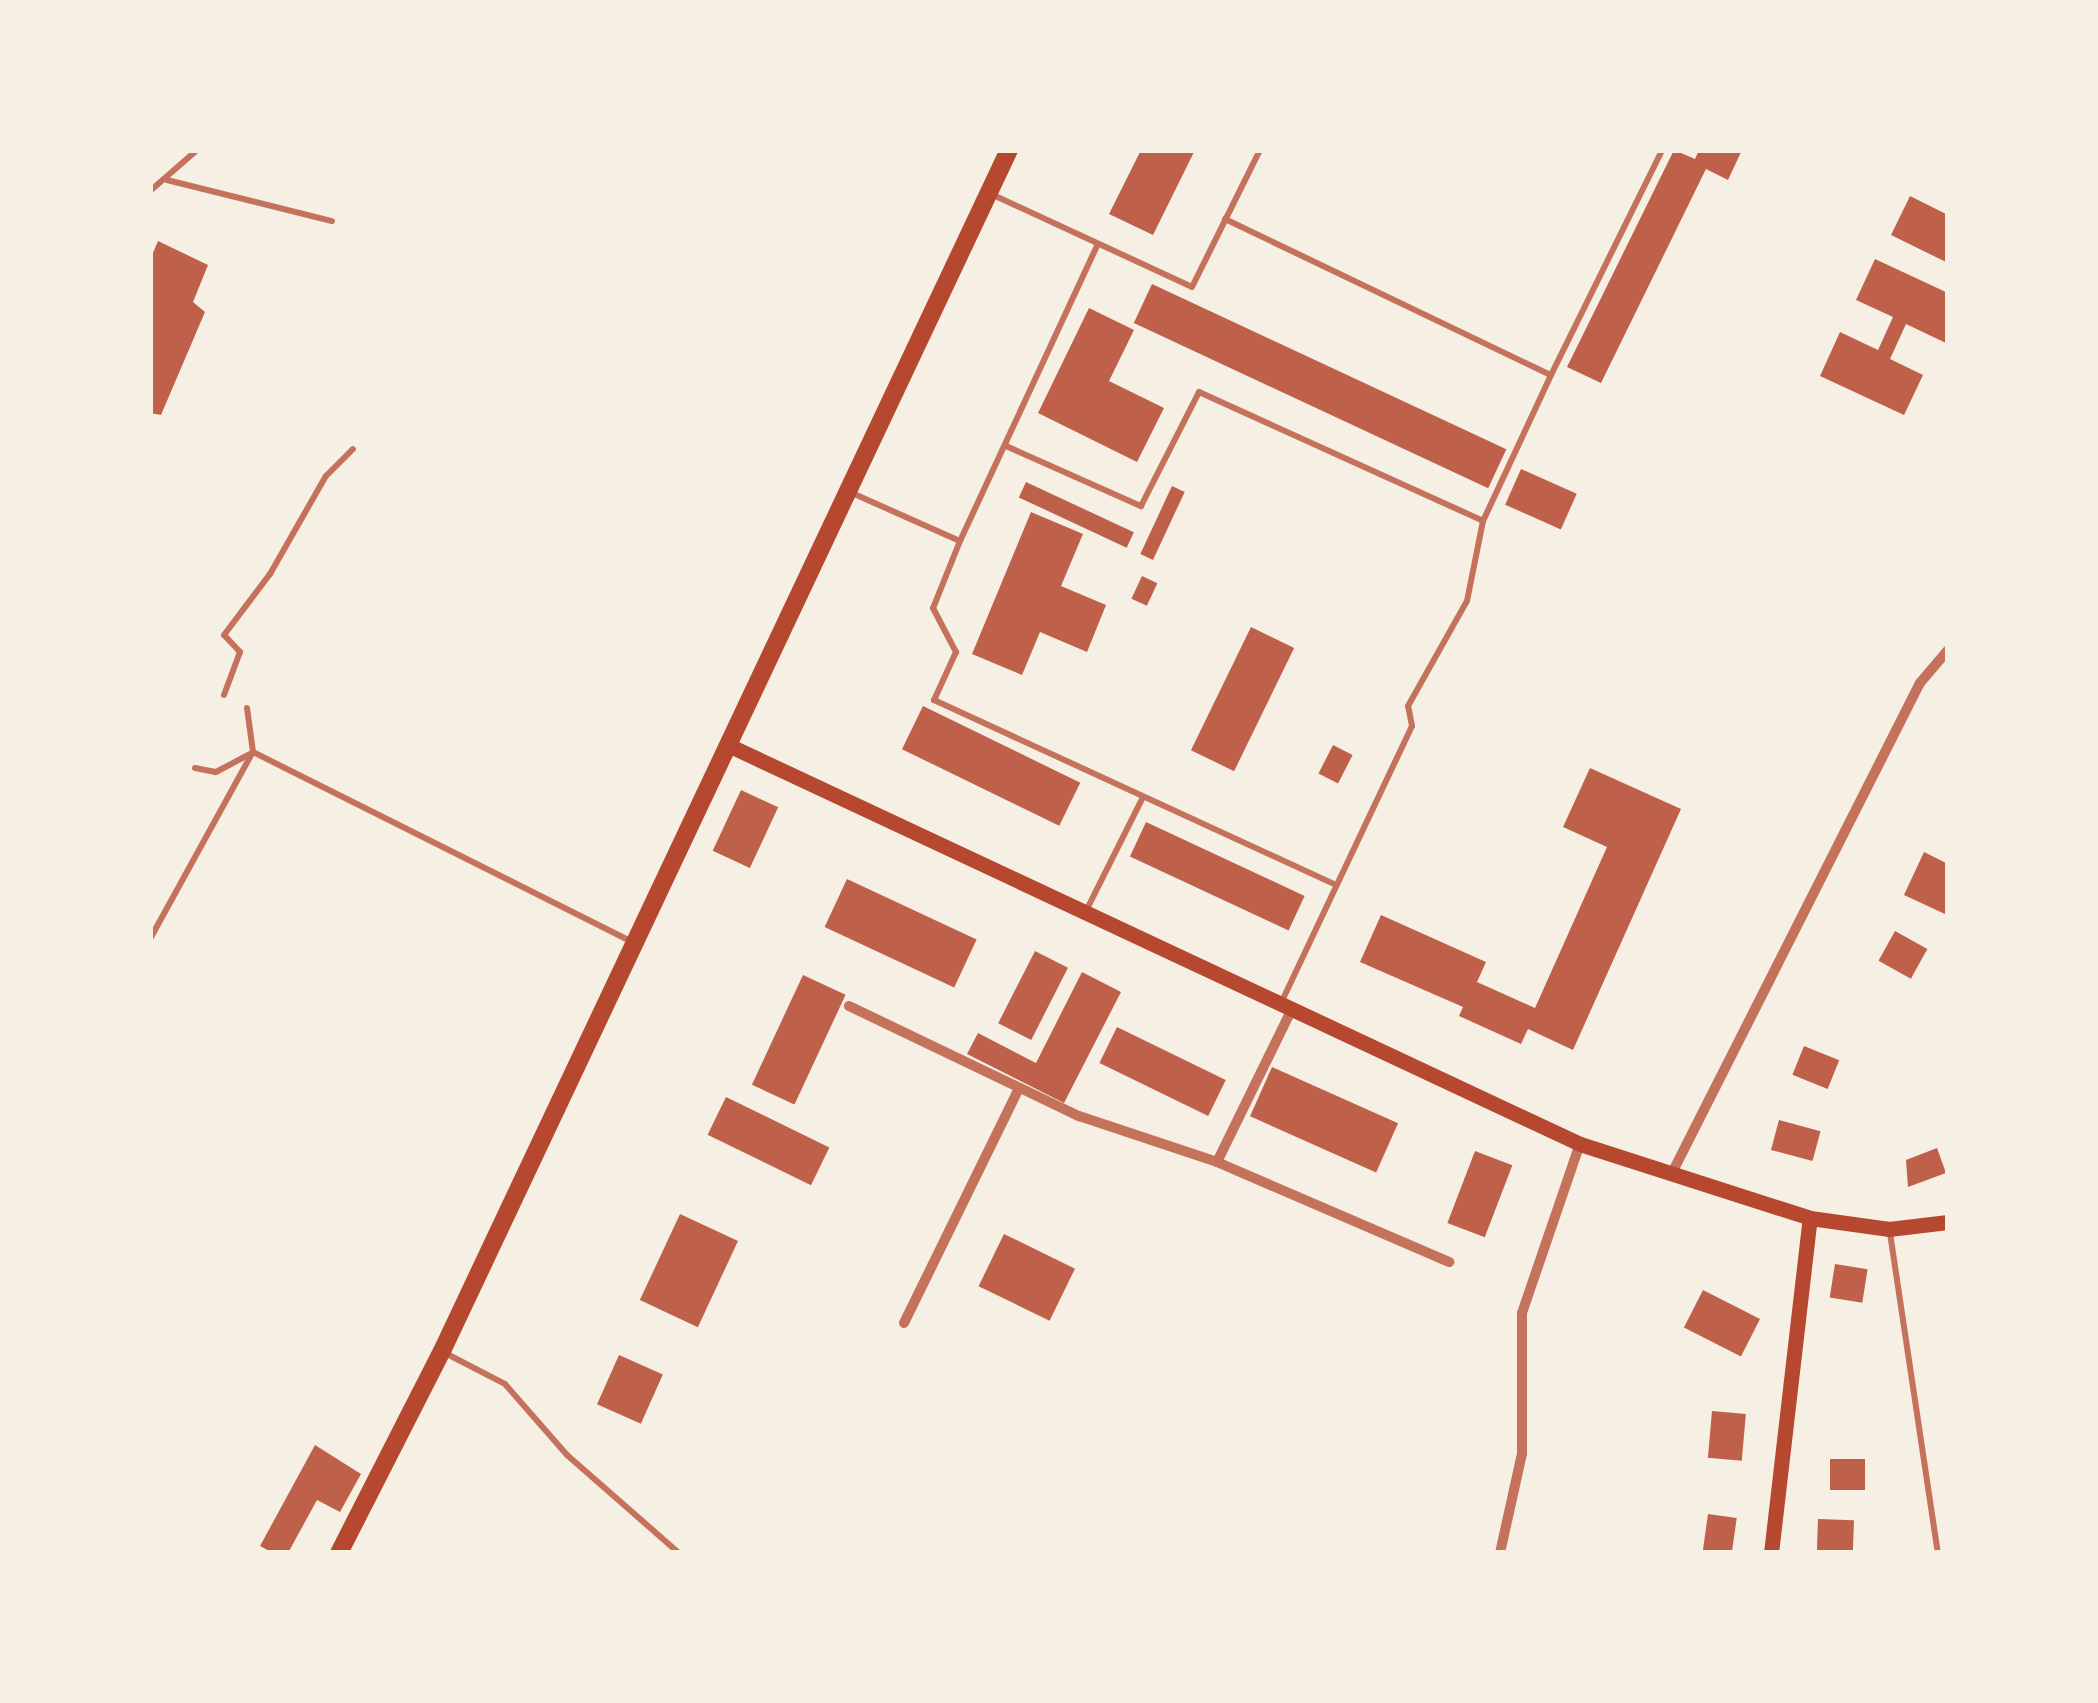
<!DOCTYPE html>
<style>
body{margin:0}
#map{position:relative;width:2098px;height:1703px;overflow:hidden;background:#f6efe4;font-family:Spectral,serif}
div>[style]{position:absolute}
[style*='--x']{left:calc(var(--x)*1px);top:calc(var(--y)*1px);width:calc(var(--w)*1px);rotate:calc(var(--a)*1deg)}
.building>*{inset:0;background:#bf614a;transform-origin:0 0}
.service>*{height:6px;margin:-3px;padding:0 3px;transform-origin:3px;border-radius:3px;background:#c5725c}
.minor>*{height:10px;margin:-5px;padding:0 5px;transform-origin:5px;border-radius:5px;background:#c5725c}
.secondary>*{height:15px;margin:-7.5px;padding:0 7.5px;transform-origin:7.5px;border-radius:7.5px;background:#b5482f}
.trunk>*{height:18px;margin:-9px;padding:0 9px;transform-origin:9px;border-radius:9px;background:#b5482f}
span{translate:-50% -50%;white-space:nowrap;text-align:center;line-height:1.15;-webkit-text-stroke:9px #f6efe4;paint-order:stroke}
.frame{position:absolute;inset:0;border:153px solid #f6efe4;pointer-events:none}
</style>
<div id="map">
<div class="building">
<div style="clip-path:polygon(1141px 150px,1195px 150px,1153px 235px,1109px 214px)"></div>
<div style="clip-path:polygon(1674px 150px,1695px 159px,1699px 150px,1742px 150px,1728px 180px,1706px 169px,1601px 383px,1567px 367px)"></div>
<div style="clip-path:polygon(1910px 196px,1948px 215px,1948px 263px,1891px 235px)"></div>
<div style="clip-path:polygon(158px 241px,208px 265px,193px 302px,205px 312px,161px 415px,150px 413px,150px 260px)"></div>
<div style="clip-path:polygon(1875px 259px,1948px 293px,1948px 344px,1906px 324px,1890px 359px,1923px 375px,1904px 415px,1820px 376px,1840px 332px,1878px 350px,1893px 317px,1856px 300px)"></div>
<div style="left:1152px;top:284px;width:391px;height:43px;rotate:25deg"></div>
<div style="clip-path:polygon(1089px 308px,1134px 330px,1109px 381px,1164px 408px,1137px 462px,1038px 413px)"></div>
<div style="left:1521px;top:469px;width:61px;height:39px;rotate:24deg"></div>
<div style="left:1026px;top:482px;width:119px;height:17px;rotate:25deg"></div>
<div style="left:1172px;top:486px;width:14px;height:75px;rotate:25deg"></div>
<div style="clip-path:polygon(1031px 512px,1083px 534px,1061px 586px,1106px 605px,1087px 652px,1040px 632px,1022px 675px,972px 654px)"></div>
<div style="left:1142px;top:576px;width:17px;height:25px;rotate:25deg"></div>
<div style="left:1251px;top:627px;width:48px;height:137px;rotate:26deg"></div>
<div style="left:923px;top:706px;width:175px;height:48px;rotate:26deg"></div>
<div style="left:1333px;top:745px;width:22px;height:32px;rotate:27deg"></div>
<div style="clip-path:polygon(1590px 768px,1681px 809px,1573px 1050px,1528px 1029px,1521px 1044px,1459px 1016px,1463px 1007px,1360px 962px,1381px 915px,1486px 962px,1477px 982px,1535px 1008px,1607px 847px,1563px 827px)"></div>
<div style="left:741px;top:790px;width:41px;height:67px;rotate:25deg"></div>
<div style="left:1146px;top:822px;width:175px;height:38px;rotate:25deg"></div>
<div style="clip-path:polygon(1924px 852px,1948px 864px,1947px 915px,1904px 895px)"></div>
<div style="left:847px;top:879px;width:143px;height:53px;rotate:25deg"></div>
<div style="left:1895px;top:931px;width:37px;height:34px;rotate:29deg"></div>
<div style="left:1035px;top:951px;width:37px;height:81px;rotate:27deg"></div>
<div style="clip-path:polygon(1082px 972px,1121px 992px,1064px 1103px,967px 1054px,978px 1033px,1036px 1063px)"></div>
<div style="left:803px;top:975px;width:47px;height:121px;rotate:25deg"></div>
<div style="left:1117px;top:1027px;width:121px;height:40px;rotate:26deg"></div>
<div style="left:1804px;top:1046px;width:38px;height:31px;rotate:22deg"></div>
<div style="left:1272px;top:1067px;width:138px;height:54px;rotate:24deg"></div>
<div style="left:726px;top:1097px;width:115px;height:42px;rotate:26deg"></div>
<div style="left:1779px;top:1120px;width:43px;height:31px;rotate:15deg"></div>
<div style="clip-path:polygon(1937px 1148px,1946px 1173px,1908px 1187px,1906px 1160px)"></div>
<div style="left:1475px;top:1151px;width:40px;height:77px;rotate:21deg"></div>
<div style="left:680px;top:1214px;width:64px;height:95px;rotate:25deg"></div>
<div style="left:1004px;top:1234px;width:79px;height:58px;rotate:26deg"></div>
<div style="left:1835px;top:1264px;width:33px;height:34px;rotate:9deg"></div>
<div style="left:1703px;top:1290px;width:64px;height:42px;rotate:27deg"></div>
<div style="left:619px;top:1355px;width:48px;height:54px;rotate:24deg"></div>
<div style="left:1712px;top:1411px;width:34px;height:47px;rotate:5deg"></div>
<div style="clip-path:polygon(315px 1445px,361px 1474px,340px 1512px,317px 1500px,288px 1553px,273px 1553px,260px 1546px)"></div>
<div style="left:1830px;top:1459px;width:35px;height:31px"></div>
<div style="left:1708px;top:1514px;width:29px;height:39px;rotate:8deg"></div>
<div style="left:1818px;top:1519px;width:36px;height:34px;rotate:2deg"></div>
</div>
<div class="service">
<div style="--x:167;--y:180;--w:170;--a:14"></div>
<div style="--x:150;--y:191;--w:62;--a:-41.1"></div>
<div style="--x:991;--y:194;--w:221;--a:24.8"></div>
<div style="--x:1192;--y:287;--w:153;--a:-63.6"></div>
<div style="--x:1225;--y:219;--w:361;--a:25.6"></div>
<div style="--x:1551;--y:375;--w:251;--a:-63.7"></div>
<div style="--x:1006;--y:446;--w:148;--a:24"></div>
<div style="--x:1141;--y:506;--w:128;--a:-63"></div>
<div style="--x:1199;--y:392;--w:312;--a:24.4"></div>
<div style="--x:1483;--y:521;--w:161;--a:-65"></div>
<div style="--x:852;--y:493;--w:118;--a:24"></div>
<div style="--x:960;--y:541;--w:327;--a:-65.1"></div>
<div style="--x:960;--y:541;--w:72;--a:111.9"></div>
<div style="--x:933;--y:608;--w:50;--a:62.4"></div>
<div style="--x:956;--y:652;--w:53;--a:114.6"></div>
<div style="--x:934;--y:700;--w:443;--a:24.7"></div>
<div style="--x:224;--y:695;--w:46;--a:-69.6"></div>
<div style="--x:240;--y:652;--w:23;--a:-133"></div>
<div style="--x:224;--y:635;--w:76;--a:-53"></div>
<div style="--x:270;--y:574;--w:113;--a:-60.3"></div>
<div style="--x:326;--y:476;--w:38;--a:-45"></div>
<div style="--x:247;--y:708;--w:44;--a:82.2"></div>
<div style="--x:253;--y:752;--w:422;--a:26.6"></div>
<div style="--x:195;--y:768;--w:21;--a:11"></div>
<div style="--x:216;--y:772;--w:38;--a:-28"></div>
<div style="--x:1086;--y:911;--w:127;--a:-63.4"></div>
<div style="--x:150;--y:939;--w:213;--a:-61.2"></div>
<div style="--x:1282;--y:1001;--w:304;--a:-64.7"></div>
<div style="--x:1412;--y:726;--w:20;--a:-101"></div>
<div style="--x:1408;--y:706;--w:120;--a:-60.7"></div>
<div style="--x:1467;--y:601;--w:82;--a:-78.7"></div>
<div style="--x:1890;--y:1233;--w:324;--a:81.5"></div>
<div style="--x:447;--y:1354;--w:65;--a:27.3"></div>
<div style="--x:505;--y:1384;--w:94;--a:48.9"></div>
<div style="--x:567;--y:1455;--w:149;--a:41.2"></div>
</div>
<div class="minor">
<div style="--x:849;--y:1006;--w:255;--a:25.6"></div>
<div style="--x:1079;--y:1116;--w:145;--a:18.4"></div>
<div style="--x:1217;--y:1162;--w:170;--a:-63.9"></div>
<div style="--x:1217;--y:1162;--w:253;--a:23.3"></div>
<div style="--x:1671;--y:1175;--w:551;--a:-63.16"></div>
<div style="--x:1920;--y:683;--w:43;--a:-49.7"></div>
<div style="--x:904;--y:1323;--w:262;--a:-63.9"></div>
<div style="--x:1500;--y:1553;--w:101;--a:-77.5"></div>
<div style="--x:1522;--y:1454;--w:141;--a:-90"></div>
<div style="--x:1522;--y:1313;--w:179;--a:-71.1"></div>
</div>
<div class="secondary">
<div style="--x:728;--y:745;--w:941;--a:25.09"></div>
<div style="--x:1580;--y:1144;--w:242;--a:17.8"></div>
<div style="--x:1810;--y:1218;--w:80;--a:7.9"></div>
<div style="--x:1889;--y:1229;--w:59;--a:-6.8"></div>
<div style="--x:1771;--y:1553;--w:337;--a:-83.4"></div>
</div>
<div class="trunk">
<div style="--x:339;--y:1553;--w:227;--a:-63"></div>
<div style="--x:442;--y:1351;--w:1328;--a:-64.73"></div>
</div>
<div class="frame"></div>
</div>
